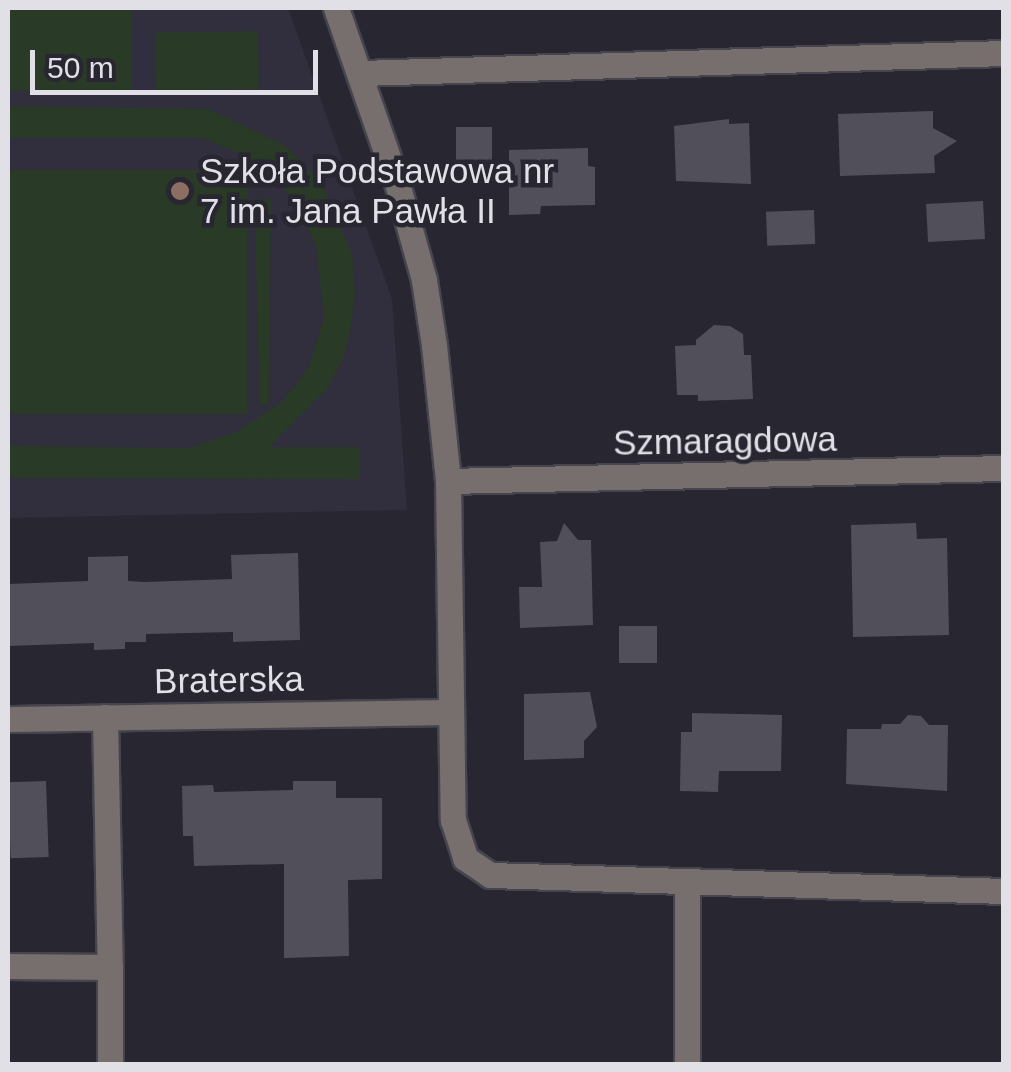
<!DOCTYPE html>
<meta charset="utf-8">
<style>
body{margin:0}
#map{position:relative;width:1011px;height:1072px;overflow:hidden;background:#282630;font-family:Helvetica,sans-serif}
div>[style]{position:absolute}
[style*='--x']{left:calc(var(--x)*1px);top:calc(var(--y)*1px);width:calc(var(--w)*1px);rotate:calc(var(--a)*1deg)}
.built>*{inset:0;background:#312e3e}
.green>*{inset:0;background:#293a27;transform-origin:0 0}
.building>*{inset:0;background:#514f5a;transform-origin:0 0}
.roads{filter:drop-shadow(2px 0 #46444d) drop-shadow(-2px 0 #46444d) drop-shadow(0 2px #46444d) drop-shadow(0 -2px #46444d)}
.minor>*{height:25px;margin:-12.5px;padding:0 12.5px;transform-origin:12.5px;border-radius:12.5px;background:#766f6e}
.dots>*{width:28px;height:28px;translate:-50% -50%;box-sizing:border-box;border:5px solid #282630;border-radius:50%}
span{translate:-50% -50%;white-space:nowrap;text-align:center;line-height:1.15;-webkit-text-stroke:9px #282630;paint-order:stroke}
.poi-label{font-size:35px;color:#e1e0e7}
.left{translate:0 -50%;text-align:left}
.street-label{font-size:35px;color:#e1e0e7}
.frame{position:absolute;inset:0;border:10px solid #e1e0e7;pointer-events:none}
.scale{position:absolute;left:30px;top:50px;width:288px;height:45px;box-sizing:border-box;border:5px solid #e1e0e7;border-top:0;padding-left:12px;font-size:30px;line-height:35px;white-space:nowrap;color:#e1e0e7;-webkit-text-stroke:8px #282630;paint-order:stroke}
</style>
<div id="map">
<div class="built">
<div style="clip-path:polygon(8px 8px,288px 8px,392px 299px,407px 510px,8px 518px)"></div>
</div>
<div class="green">
<div style="left:8px;top:8px;width:124px;height:83px"></div>
<div style="left:258px;top:31px;width:58px;height:103px;rotate:89deg"></div>
<div style="clip-path:polygon(8px 106px,208px 109px,283px 144px,306px 166px,325px 191px,352px 254px,355px 292px,350px 333px,342px 361px,326px 390px,269px 447px,360px 447px,360px 479px,8px 478px,8px 446px,189px 448px,238px 431px,281px 402px,295px 386px,310px 364px,324px 317px,316px 245px,294px 199px,252px 159px,202px 138px,8px 138px)"></div>
<div style="left:8px;top:170px;width:239px;height:244px"></div>
<div style="clip-path:polygon(254px 199px,271px 199px,269px 404px,260px 405px)"></div>
</div>
<div class="building">
<div style="clip-path:polygon(933px 111px,933px 128px,957px 141px,934px 156px,935px 173px,840px 176px,838px 114px)"></div>
<div style="clip-path:polygon(729px 119px,729px 124px,749px 123px,751px 184px,676px 181px,674px 126px)"></div>
<div style="left:456px;top:127px;width:36px;height:44px"></div>
<div style="clip-path:polygon(588px 148px,588px 166px,595px 167px,595px 205px,541px 206px,540px 214px,509px 215px,509px 150px)"></div>
<div style="left:983px;top:201px;width:38px;height:57px;rotate:87deg"></div>
<div style="left:814px;top:210px;width:34px;height:48px;rotate:88deg"></div>
<div style="clip-path:polygon(714px 325px,730px 326px,743px 334px,744px 355px,751px 355px,753px 399px,698px 401px,698px 395px,677px 395px,675px 346px,696px 345px,696px 340px)"></div>
<div style="clip-path:polygon(564px 523px,578px 540px,591px 540px,593px 625px,520px 628px,519px 587px,542px 587px,540px 542px,557px 541px)"></div>
<div style="clip-path:polygon(916px 523px,917px 539px,947px 538px,949px 635px,853px 637px,851px 525px)"></div>
<div style="clip-path:polygon(298px 553px,300px 640px,233px 642px,233px 632px,146px 634px,146px 642px,125px 642px,125px 649px,94px 650px,94px 643px,8px 646px,8px 584px,88px 581px,88px 557px,128px 556px,128px 581px,145px 582px,232px 579px,231px 555px)"></div>
<div style="left:619px;top:626px;width:38px;height:37px"></div>
<div style="clip-path:polygon(590px 692px,597px 727px,584px 741px,584px 758px,524px 760px,524px 694px)"></div>
<div style="clip-path:polygon(692px 713px,782px 715px,781px 771px,719px 771px,718px 792px,680px 791px,681px 732px,692px 732px)"></div>
<div style="clip-path:polygon(908px 715px,921px 716px,929px 725px,948px 725px,947px 791px,846px 784px,847px 729px,881px 729px,882px 724px,900px 724px)"></div>
<div style="left:46px;top:781px;width:76px;height:38px;rotate:88deg"></div>
<div style="clip-path:polygon(293px 781px,336px 781px,336px 798px,382px 798px,382px 879px,348px 880px,349px 956px,284px 958px,284px 864px,194px 866px,193px 836px,183px 836px,182px 786px,213px 785px,214px 792px,293px 790px)"></div>
</div>
<div class="roads">
<div class="minor">
<div style="--x:336;--y:8;--w:185;--a:70.8"></div>
<div style="--x:397;--y:183;--w:101;--a:74.4"></div>
<div style="--x:424;--y:280;--w:66;--a:81.3"></div>
<div style="--x:434;--y:345;--w:137;--a:84.1"></div>
<div style="--x:448;--y:481;--w:339;--a:89.2"></div>
<div style="--x:453;--y:820;--w:40;--a:72"></div>
<div style="--x:465;--y:858;--w:30;--a:34"></div>
<div style="--x:490;--y:875;--w:514;--a:1.78"></div>
<div style="--x:361;--y:73;--w:643;--a:-1.78"></div>
<div style="--x:448;--y:481;--w:556;--a:-1.34"></div>
<div style="--x:105;--y:717;--w:250;--a:88.9"></div>
<div style="--x:8;--y:719;--w:443;--a:-0.9"></div>
<div style="--x:687;--y:883;--w:181;--a:90"></div>
<div style="--x:8;--y:966;--w:102;--a:0.6"></div>
<div style="--x:110;--y:967;--w:97;--a:90"></div>
</div>
</div>
<div class="dots">
<div style="left:180px;top:191px;background:#8d6e63"></div>
</div>
<div class="poi-label">
<span class="left" style="left:200px;top:191px">Szkoła Podstawowa nr<br>7 im. Jana Pawła II</span>
</div>
<div class="street-label">
<span style="left:725px;top:441px;rotate:-1deg">Szmaragdowa</span>
<span style="left:229px;top:680px;rotate:-1deg">Braterska</span>
</div>
<div class="frame"></div>
<div class="scale">50 m</div>
</div>
